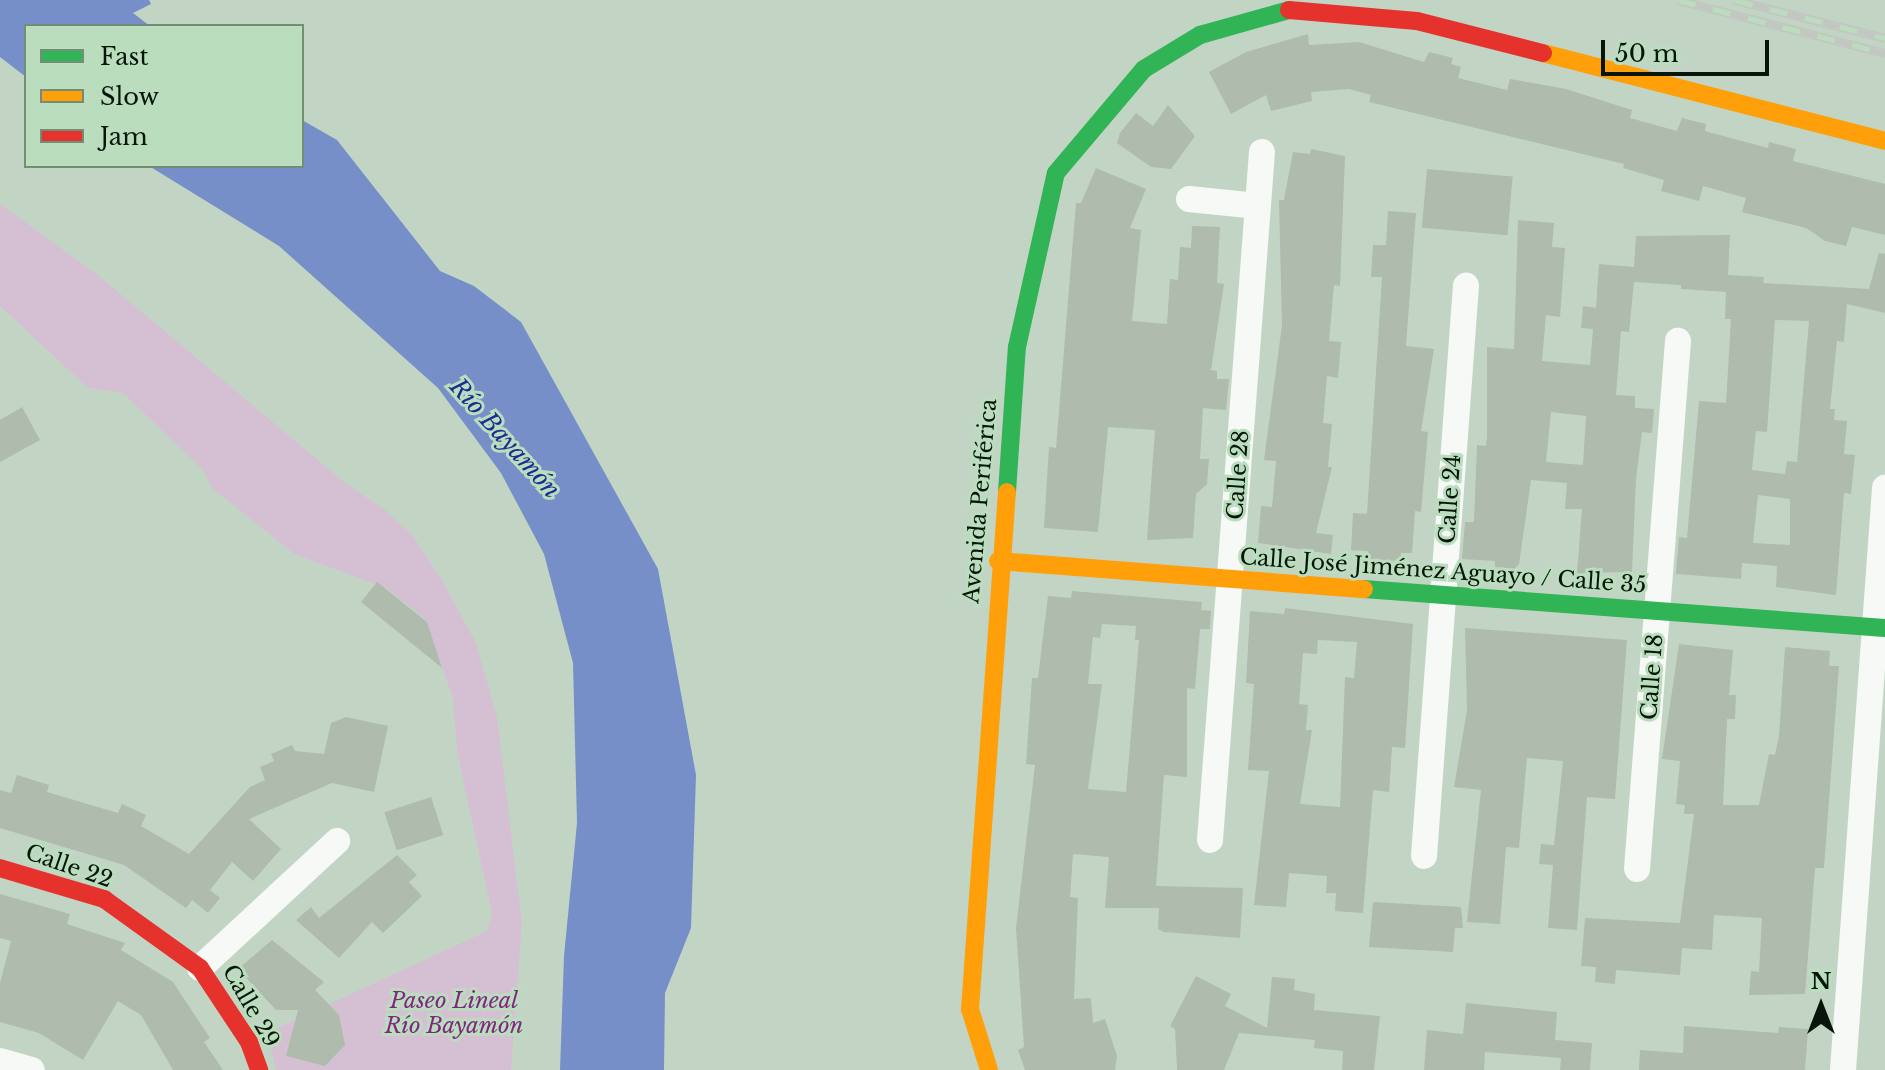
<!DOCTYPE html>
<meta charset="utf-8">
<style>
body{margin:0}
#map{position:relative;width:1885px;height:1070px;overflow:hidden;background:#c2d5c4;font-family:"Libre Baskerville",serif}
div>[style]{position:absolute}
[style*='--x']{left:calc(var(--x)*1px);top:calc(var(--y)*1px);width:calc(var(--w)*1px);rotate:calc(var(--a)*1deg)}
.green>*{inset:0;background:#d4c0d2}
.water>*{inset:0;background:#768fc8}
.building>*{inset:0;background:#afbbac;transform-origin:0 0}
.street>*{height:26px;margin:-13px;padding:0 13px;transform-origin:13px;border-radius:13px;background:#f6f9f6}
.fast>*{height:18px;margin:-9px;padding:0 9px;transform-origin:9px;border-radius:9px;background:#30b455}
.slow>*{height:18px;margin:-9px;padding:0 9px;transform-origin:9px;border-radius:9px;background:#ff9f0a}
.jam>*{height:18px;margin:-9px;padding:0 9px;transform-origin:9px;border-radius:9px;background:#e5322d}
.rail>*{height:9px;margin-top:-4.5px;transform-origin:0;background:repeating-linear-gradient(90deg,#baddbe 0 18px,#c2c7c2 0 36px);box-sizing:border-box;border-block:2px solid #c2c7c2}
span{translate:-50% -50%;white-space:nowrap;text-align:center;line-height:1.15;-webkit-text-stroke:6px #baddbe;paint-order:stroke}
.street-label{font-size:22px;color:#08150a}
.park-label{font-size:22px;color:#842482;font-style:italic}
.water-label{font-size:24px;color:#1c2c95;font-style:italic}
.legend{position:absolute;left:24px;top:24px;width:280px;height:144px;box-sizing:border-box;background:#baddbe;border:2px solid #738d76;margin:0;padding:10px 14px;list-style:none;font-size:24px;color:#08150a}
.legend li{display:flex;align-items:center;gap:16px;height:40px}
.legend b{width:40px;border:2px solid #738d76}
.north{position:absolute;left:1781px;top:966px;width:80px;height:80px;-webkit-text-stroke:6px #baddbe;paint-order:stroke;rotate:0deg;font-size:22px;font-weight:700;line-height:32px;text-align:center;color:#08150a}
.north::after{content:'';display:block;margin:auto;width:28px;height:36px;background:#08150a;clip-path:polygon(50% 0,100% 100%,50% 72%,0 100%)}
.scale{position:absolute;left:1601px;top:40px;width:168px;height:36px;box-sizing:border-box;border:4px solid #08150a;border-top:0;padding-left:10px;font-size:24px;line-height:28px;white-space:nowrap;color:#08150a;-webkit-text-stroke:6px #baddbe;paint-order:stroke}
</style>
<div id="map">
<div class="green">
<div style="clip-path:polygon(0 204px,98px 275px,344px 482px,385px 510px,413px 536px,443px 582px,476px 643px,497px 717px,522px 923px,511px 1070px,276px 1070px,267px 1033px,487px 931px,492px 914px,458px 756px,452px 695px,424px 618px,386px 588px,294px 554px,212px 488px,203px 470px,123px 393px,88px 388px,0 306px)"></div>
</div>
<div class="water">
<div style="clip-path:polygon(0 0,149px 0,151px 4px,133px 13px,150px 26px,26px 26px,26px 77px,0 57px)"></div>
<div style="clip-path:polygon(302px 120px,337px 140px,440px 271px,474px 286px,521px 322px,658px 569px,696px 775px,691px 928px,665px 993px,664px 1070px,560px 1070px,564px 956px,577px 823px,573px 663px,544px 554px,501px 473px,438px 388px,279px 246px,149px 166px,302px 166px)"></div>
</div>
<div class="building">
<div style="clip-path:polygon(1308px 34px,1309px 45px,1359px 42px,1424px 62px,1429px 52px,1453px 58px,1451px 64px,1461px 67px,1458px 78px,1507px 90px,1510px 79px,1566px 89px,1632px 110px,1630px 118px,1677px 131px,1682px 118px,1706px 124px,1705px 131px,1768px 148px,1769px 142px,1796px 149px,1793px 161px,1885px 184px,1885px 235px,1852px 227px,1846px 246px,1825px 241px,1806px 228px,1742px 212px,1746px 198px,1703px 186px,1699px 201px,1661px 191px,1664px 180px,1623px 168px,1624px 164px,1369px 102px,1371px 95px,1349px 89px,1311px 92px,1312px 101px,1271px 111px,1266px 95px,1231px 114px,1209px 72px,1246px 52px)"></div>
<div style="clip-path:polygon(1168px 105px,1195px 136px,1171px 169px,1151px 167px,1117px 143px,1120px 133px,1136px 113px,1153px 126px)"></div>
<div style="clip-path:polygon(1311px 149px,1345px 156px,1340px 286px,1334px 285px,1329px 341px,1341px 342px,1338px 378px,1327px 376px,1323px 423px,1332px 424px,1328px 467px,1332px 467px,1316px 533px,1333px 535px,1331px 554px,1258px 543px,1261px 506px,1272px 507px,1276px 461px,1264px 460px,1282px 325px,1279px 200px,1284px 200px,1293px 152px,1310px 154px)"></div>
<div style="clip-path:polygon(1096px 168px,1146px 189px,1130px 228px,1141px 230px,1132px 321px,1167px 324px,1170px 279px,1178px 280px,1180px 247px,1191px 248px,1192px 226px,1220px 227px,1217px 283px,1224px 284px,1211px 370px,1217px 371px,1217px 379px,1229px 379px,1226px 410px,1203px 408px,1200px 459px,1209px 459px,1207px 484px,1196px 494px,1193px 538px,1147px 540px,1155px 430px,1108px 427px,1098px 532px,1044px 528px,1049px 447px,1056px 448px,1076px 203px,1081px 203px)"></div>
<div style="left:1427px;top:169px;width:86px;height:59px;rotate:5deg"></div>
<div style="clip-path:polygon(1388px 211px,1416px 213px,1406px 346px,1434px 349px,1421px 431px,1428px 432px,1421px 512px,1415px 511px,1412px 553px,1401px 553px,1400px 561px,1368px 559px,1368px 551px,1351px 550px,1353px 513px,1367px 514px,1382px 277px,1371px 277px,1373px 245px,1386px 245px)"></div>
<div style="clip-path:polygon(evenodd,1518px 220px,1554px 223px,1552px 247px,1565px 248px,1560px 317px,1546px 315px,1542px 361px,1590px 365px,1593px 329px,1581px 328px,1583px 306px,1596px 308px,1599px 264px,1634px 267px,1636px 236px,1730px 235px,1728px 275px,1764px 277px,1763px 283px,1869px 289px,1879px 253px,1885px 254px,1885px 313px,1847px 304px,1844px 342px,1837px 341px,1830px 409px,1835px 409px,1834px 420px,1847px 421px,1844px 454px,1855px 455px,1851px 494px,1844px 493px,1836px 595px,1776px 587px,1777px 566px,1742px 563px,1741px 579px,1676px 574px,1679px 537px,1687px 538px,1699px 401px,1726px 403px,1731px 319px,1725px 319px,1726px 292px,1681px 289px,1681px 285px,1634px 282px,1629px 332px,1621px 331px,1616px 395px,1635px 396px,1635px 408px,1654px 409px,1652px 433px,1642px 432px,1636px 479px,1632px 572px,1577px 573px,1582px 509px,1565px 509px,1567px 483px,1531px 480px,1519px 564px,1514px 569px,1495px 567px,1495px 561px,1462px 559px,1465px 522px,1474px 522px,1477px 445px,1486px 446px,1487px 436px,1487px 347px,1514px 349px,1518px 220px,1775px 320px,1809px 321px,1797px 462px,1787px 461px,1785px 474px,1752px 470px,1756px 431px,1767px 432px,1775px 320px,1518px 220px,1551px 412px,1586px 416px,1583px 465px,1546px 462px,1551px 412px,1518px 220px,1758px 495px,1790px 499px,1790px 545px,1753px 543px,1758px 495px)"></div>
<div style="clip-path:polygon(22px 407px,40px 440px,0 462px,0 420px)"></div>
<div style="clip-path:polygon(377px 582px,427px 622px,442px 668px,361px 602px)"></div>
<div style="clip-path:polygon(evenodd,1072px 591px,1202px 602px,1201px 610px,1211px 611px,1210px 629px,1200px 629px,1195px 689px,1187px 688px,1187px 777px,1164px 775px,1156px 886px,1243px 888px,1240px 938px,1164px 932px,1158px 929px,1159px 908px,1105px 908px,1109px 857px,1073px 854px,1070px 897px,1078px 898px,1074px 999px,1091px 998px,1093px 1023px,1105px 1019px,1117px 1056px,1115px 1070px,1025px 1070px,1018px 1050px,1024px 1047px,1016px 928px,1035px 765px,1026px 764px,1032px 678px,1038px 678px,1048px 596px,1071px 598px,1072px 591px,1102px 624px,1136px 626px,1135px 640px,1139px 640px,1126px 792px,1088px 789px,1102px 684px,1088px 684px,1093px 637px,1100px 638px,1102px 624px)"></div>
<div style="clip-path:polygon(evenodd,1285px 608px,1413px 624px,1405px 748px,1392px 747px,1389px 792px,1373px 790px,1363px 913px,1335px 911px,1336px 893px,1326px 893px,1327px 876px,1289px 873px,1286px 907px,1254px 905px,1269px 771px,1248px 770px,1254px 684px,1246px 683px,1250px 611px,1284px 614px,1285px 608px,1318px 640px,1357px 642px,1354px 678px,1345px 677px,1340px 807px,1300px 804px,1312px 730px,1306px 730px,1308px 705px,1299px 704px,1303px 653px,1317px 654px,1318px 640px)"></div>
<div style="clip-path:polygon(1465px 628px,1627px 640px,1615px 799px,1587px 797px,1577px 930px,1548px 928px,1553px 865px,1539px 864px,1541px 844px,1554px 845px,1563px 761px,1527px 758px,1519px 848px,1506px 847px,1500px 924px,1467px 922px,1481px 790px,1454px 787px,1467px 710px)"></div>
<div style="clip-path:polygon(1679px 644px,1733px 650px,1729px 695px,1736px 695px,1735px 719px,1727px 719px,1723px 805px,1759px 805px,1769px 754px,1775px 755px,1779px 736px,1785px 647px,1830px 651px,1829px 666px,1839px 666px,1824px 868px,1815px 868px,1805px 994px,1749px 995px,1751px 971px,1759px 972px,1762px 918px,1714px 915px,1712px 950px,1682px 948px,1680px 975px,1616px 970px,1615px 984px,1595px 982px,1596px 967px,1581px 966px,1585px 918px,1680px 923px,1694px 814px,1684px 814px,1685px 805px,1676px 804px,1680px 761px,1662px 759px)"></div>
<div style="clip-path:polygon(346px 717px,388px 726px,374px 792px,332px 783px,249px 819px,281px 849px,253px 881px,232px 862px,210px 890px,220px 898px,208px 913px,192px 900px,186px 908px,124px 865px,0 828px,0 790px,11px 793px,17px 775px,49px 785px,47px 792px,118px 813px,122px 804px,146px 815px,141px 826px,189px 854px,250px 787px,265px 780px,260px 767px,274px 761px,271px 754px,292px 745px,295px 751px,324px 754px,331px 723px)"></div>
<div style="left:431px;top:797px;width:40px;height:49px;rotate:72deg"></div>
<div style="clip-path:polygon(397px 855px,417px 875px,409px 882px,422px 896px,383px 933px,372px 922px,339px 958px,296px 920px,311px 907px,319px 918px)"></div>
<div style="clip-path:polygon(0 894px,70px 914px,67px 924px,125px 943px,121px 950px,173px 982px,210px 1038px,204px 1042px,223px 1070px,173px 1070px,141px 1015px,118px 1001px,83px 1060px,39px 1033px,0 1022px,0 983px,11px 941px,0 938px)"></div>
<div style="clip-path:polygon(1373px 902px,1461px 907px,1463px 928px,1455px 928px,1453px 952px,1369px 947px)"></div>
<div style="clip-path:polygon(272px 940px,324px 982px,315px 990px,339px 1015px,345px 1045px,325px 1066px,286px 1056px,298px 1010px,276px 1010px,238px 969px)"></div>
<div style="clip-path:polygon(1196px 976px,1231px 994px,1225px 1006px,1267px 1028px,1272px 977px,1295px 979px,1294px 990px,1315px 994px,1314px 1010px,1380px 1016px,1374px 1070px,1342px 1070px,1343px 1051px,1314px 1048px,1315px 1040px,1239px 1033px,1224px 1070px,1177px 1070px,1175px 1029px,1170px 1026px)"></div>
<div style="clip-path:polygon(1466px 1003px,1557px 1012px,1555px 1040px,1592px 1043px,1590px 1070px,1560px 1070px,1561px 1058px,1485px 1052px,1484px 1070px,1424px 1070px,1427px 1030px,1463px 1034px)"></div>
<div style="clip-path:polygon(1684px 1026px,1778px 1033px,1779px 1027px,1808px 1029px,1805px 1070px,1639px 1070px,1640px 1050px,1683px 1053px)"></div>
</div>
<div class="street">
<div style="--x:1189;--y:199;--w:69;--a:5.8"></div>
<div style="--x:1210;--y:840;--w:690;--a:-85.68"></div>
<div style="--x:1424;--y:856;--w:572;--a:-85.79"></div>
<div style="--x:1637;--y:869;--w:530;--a:-85.56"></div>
<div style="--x:200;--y:968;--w:187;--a:-42.8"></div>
<div style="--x:0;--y:1061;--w:33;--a:16"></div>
<div style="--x:1843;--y:1070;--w:584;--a:-85.87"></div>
</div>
<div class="fast">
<div style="--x:1007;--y:492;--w:145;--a:-86.1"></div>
<div style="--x:1017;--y:347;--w:178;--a:-77.4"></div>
<div style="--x:1056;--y:173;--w:136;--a:-49.8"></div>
<div style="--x:1144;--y:69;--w:66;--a:-31.3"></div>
<div style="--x:1200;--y:35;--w:92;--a:-15.7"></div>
<div style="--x:1364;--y:589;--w:522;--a:4.28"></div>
</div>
<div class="slow">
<div style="--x:1543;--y:53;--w:353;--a:14.4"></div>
<div style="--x:998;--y:561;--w:367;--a:4.4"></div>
<div style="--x:989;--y:1070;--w:64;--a:-107.3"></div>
<div style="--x:970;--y:1009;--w:518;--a:-85.91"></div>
</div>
<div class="jam">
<div style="--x:1289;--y:10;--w:128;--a:4.9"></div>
<div style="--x:1417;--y:21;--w:130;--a:14.3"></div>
<div style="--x:0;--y:868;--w:109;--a:16.6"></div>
<div style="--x:104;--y:899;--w:118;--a:35.7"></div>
<div style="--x:200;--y:968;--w:89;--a:56.5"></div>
<div style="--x:249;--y:1042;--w:30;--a:70"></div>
</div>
<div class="rail">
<div style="--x:1678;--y:0;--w:214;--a:14.4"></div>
<div style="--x:1735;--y:0;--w:155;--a:14.2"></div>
</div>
<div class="street-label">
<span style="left:1238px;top:475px;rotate:-86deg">Calle 28</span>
<span style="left:1450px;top:499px;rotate:-86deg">Calle 24</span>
<span style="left:980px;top:501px;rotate:-85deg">Avenida Periférica</span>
<span style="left:1443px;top:571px;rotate:4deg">Calle José Jiménez Aguayo / Calle 35</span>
<span style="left:1652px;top:677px;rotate:-86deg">Calle 18</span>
<span style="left:69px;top:866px;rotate:19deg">Calle 22</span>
<span style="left:251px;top:1006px;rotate:60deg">Calle 29</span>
</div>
<div class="park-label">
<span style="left:454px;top:1013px">Paseo Lineal<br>Río Bayamón</span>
</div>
<div class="water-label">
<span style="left:505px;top:438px;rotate:48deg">Río Bayamón</span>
</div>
<ul class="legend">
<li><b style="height:10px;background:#30b455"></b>Fast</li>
<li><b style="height:10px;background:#ff9f0a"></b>Slow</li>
<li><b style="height:10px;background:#e5322d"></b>Jam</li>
</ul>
<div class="north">N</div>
<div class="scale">50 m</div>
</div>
